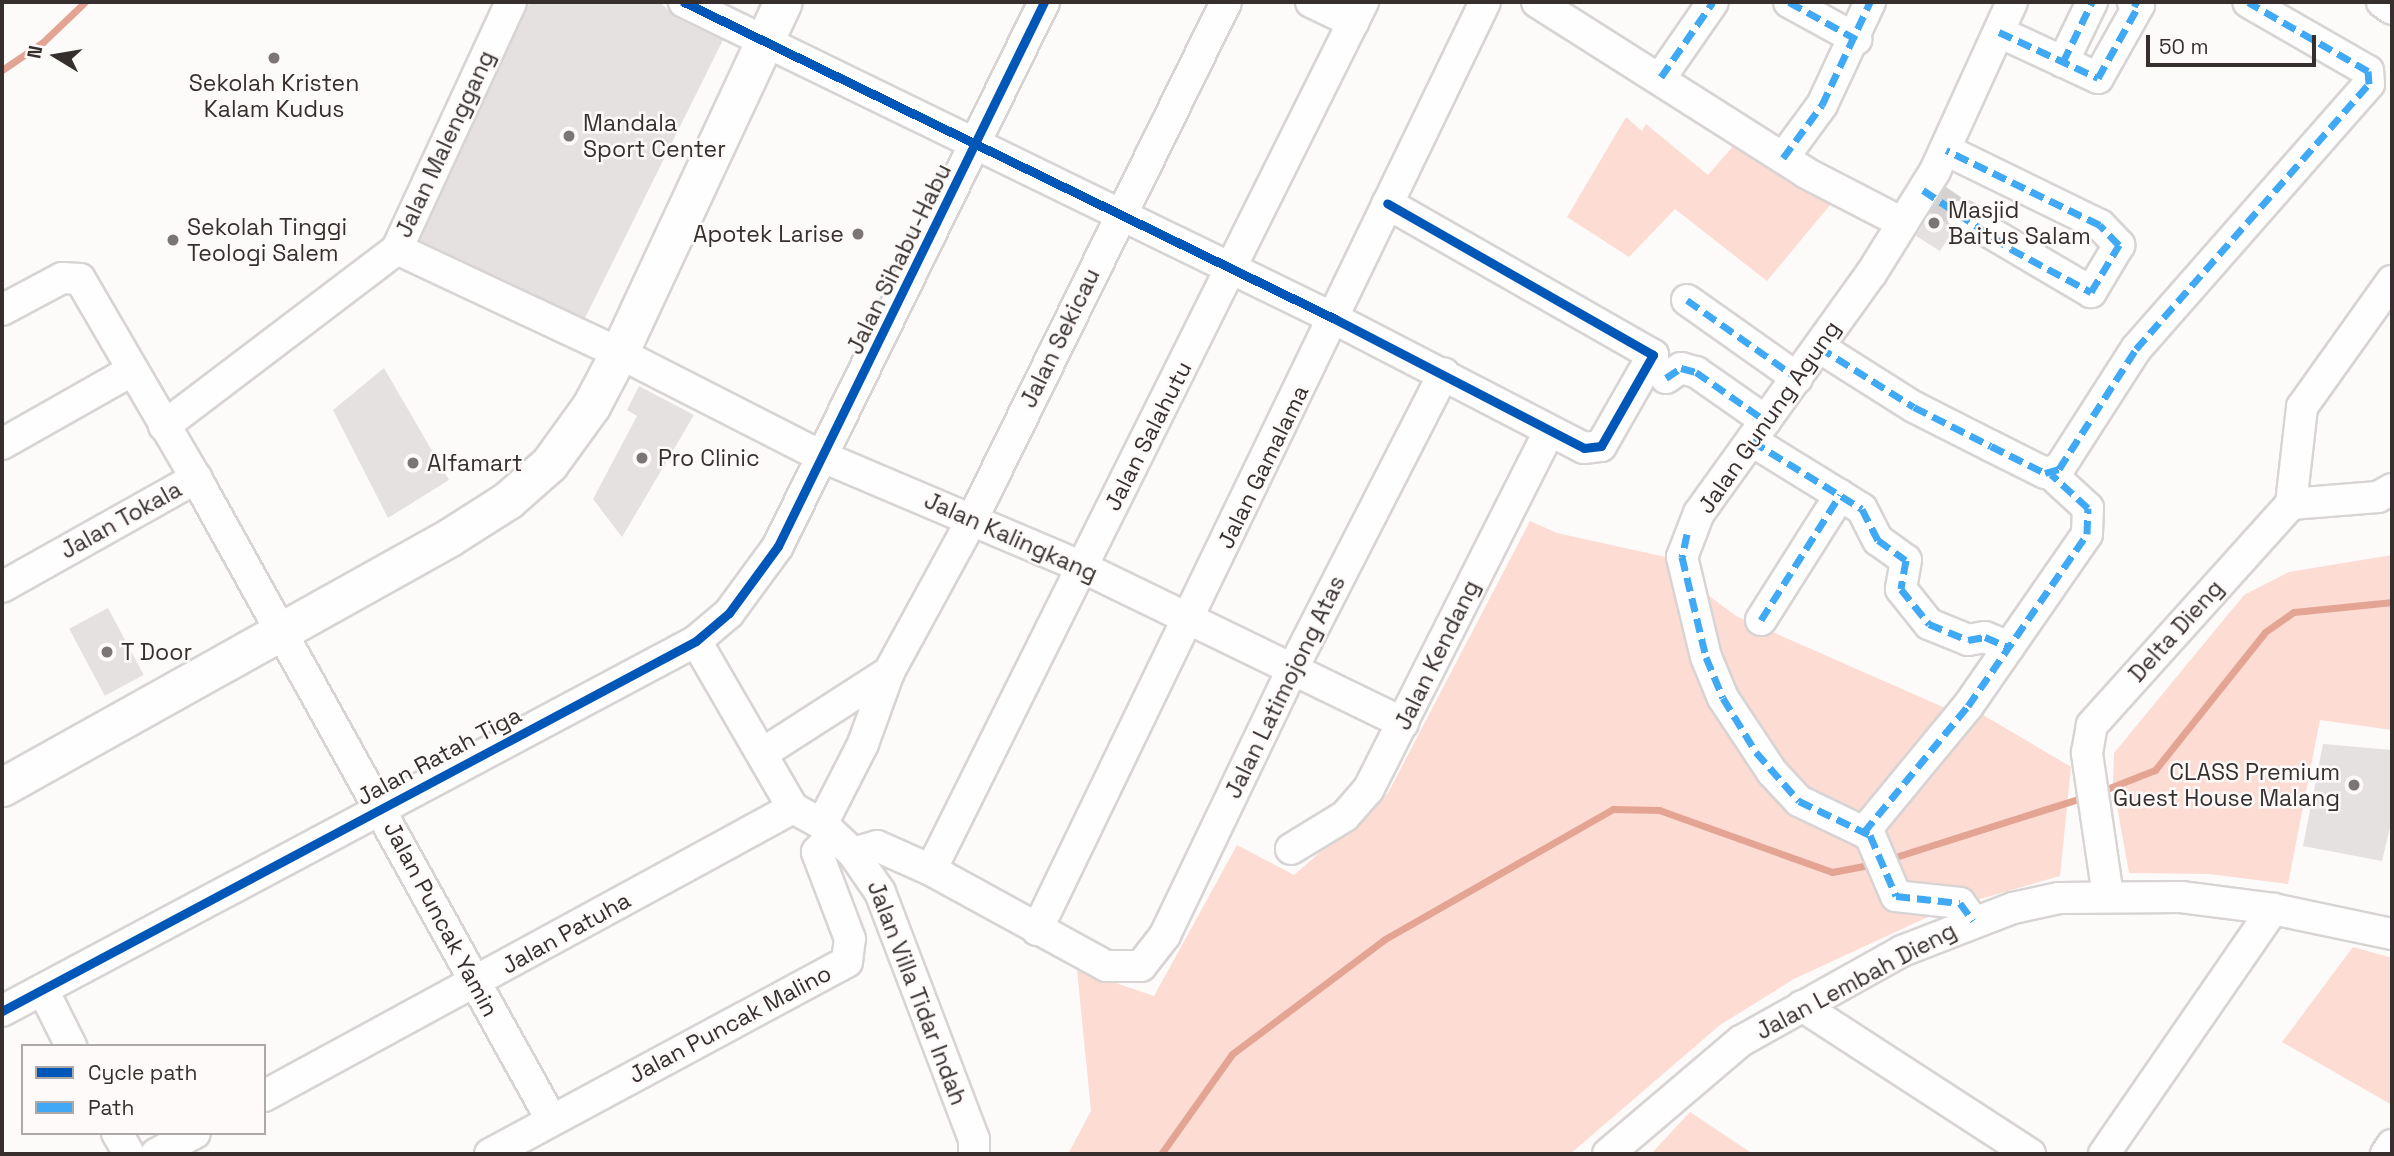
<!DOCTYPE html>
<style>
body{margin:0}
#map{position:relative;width:2394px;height:1156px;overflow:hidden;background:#fcfbfa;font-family:"Space Grotesk",sans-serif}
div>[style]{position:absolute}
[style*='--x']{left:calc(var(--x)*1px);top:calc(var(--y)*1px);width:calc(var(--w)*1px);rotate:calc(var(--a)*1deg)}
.green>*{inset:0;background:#fddcd4}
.stream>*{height:7px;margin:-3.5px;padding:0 3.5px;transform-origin:3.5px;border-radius:3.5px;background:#e4a494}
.building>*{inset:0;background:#e5e1e0;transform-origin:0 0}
.minor-tunnel>*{height:30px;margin-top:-15px;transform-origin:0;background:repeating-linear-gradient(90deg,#d4d2d1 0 30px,transparent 0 45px)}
.roads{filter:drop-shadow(2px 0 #d8d4d3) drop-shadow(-2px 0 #d8d4d3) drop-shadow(0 2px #d8d4d3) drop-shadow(0 -2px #d8d4d3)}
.minor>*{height:30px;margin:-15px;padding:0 15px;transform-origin:15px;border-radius:15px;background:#fffefe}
.major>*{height:37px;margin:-18.5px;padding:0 18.5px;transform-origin:18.5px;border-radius:18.5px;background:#fffefe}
.quiet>*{height:7px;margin-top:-3.5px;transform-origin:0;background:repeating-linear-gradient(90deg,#3fa9f5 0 14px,transparent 0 21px)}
.cycleway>*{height:9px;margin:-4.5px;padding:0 4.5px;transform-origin:4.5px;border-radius:4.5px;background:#0057b8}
.dots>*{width:19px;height:19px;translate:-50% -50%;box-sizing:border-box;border:4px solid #fdfaf9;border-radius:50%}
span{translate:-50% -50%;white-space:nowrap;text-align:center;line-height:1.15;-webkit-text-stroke:5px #fdfaf9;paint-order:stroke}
.poi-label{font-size:23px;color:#362f2e}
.left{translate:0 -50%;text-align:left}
.right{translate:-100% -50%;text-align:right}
.street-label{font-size:23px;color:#362f2e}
.frame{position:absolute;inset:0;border:4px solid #362f2e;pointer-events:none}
.legend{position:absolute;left:21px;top:1044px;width:245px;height:91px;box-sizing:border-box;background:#fdfaf9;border:2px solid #ada9a8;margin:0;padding:9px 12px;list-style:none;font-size:21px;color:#362f2e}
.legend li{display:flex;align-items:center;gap:14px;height:35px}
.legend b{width:35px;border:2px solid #ada9a8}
.north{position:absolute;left:21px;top:21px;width:70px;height:70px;-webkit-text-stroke:5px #fdfaf9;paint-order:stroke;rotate:281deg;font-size:19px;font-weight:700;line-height:28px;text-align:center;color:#362f2e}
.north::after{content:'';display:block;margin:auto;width:24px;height:32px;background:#362f2e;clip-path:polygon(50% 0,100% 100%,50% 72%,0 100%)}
.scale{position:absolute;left:2146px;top:35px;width:170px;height:32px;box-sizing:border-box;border:4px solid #362f2e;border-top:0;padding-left:9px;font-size:21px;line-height:24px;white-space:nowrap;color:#362f2e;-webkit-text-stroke:5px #fdfaf9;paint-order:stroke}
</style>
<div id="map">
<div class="green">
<div style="clip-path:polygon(1626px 117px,1642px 131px,1646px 124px,1708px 175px,1740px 138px,1835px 199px,1767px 281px,1675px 209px,1629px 257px,1567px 217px)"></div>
<div style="clip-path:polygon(1530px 521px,1557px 533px,1679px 560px,1719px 714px,1736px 746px,1780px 793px,1800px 793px,1726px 689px,1696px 586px,1736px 616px,1968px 718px,1973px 709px,2071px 767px,2060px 876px,1945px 909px,1794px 979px,1720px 1025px,1570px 1154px,1068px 1154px,1091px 1111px,1077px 970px,1154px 996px,1237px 845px,1294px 875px,1388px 793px)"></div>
<div style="clip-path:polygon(2392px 555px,2392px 730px,2320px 720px,2288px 884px,2209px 874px,2129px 873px,2113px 784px,2114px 753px,2244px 595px,2289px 572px)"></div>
<div style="clip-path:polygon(2353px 947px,2392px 958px,2392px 1105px,2282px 1042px)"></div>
<div style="clip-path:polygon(1690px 1112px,1753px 1154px,1651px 1154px)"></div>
</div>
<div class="stream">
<div style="--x:2;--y:70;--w:50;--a:-34.3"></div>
<div style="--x:43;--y:42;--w:58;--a:-43.6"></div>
<div style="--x:2099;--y:792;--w:60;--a:-21.4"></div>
<div style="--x:2155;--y:770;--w:176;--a:-51.4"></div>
<div style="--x:2265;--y:632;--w:35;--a:-35"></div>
<div style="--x:2294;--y:612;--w:99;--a:-5.8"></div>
<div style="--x:1889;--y:859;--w:209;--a:-17.6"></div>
<div style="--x:1161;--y:1154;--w:123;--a:-54.6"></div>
<div style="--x:1232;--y:1054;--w:191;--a:-36.9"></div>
<div style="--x:1385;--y:939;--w:262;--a:-29.7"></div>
<div style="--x:1613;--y:809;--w:46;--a:1.2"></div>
<div style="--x:1659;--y:810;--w:184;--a:19.7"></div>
<div style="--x:1832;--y:872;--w:43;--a:-10.8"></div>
</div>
<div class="building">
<div style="clip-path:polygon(530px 2px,660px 2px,676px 18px,723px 40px,585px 318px,420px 241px)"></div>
<div style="clip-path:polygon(1939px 198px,1950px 204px,1945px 217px,1953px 231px,1940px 251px,1916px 236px)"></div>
<div style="clip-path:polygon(384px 368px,449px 480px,388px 518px,333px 410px)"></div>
<div style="clip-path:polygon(639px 386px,694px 415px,622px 537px,593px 499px,637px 416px,627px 410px)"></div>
<div style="left:108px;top:608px;width:76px;height:44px;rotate:62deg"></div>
<div style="clip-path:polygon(2323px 744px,2392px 750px,2392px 819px,2382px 861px,2303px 846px)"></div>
</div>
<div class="minor-tunnel">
<div style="--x:1928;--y:193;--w:41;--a:34.1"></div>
</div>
<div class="roads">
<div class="minor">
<div style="--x:684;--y:2;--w:724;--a:25.96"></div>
<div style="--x:1335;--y:319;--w:280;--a:27.4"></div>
<div style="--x:1584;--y:448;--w:17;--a:-7"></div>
<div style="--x:1601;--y:446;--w:105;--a:-60.3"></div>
<div style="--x:1653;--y:355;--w:306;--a:-150.3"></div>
<div style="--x:1311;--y:2;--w:47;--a:25.5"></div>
<div style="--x:1537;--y:2;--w:319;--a:32.4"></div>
<div style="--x:1806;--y:173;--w:109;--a:27.3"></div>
<div style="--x:1789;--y:2;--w:77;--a:28.9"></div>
<div style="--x:2382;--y:2;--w:12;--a:35"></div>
<div style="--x:1999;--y:32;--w:109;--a:24.9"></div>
<div style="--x:2098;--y:78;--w:84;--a:-60.7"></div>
<div style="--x:2139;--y:5;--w:7;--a:-153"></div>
<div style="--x:2063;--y:62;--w:67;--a:-64.2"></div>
<div style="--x:1661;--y:77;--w:91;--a:-55.3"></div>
<div style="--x:1946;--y:150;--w:171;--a:26"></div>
<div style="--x:2100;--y:225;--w:28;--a:46"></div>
<div style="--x:2119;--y:245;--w:55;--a:120.8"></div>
<div style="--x:2091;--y:292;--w:150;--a:-149.5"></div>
<div style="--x:1783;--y:158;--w:66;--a:-53.7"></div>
<div style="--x:1822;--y:105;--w:114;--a:-65"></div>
<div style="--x:397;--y:249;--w:245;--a:25.1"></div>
<div style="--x:619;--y:353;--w:229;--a:27"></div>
<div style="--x:823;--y:457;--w:281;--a:23"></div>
<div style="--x:1082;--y:567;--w:357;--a:25.9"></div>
<div style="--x:1687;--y:300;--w:135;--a:35.3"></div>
<div style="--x:2;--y:310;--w:68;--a:-28.1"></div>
<div style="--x:62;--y:278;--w:18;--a:3"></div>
<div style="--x:80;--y:279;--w:230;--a:59.8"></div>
<div style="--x:1819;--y:347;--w:112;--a:32.3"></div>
<div style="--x:1914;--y:407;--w:86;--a:26.9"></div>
<div style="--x:1991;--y:446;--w:60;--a:26.6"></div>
<div style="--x:2045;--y:473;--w:15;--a:-16"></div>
<div style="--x:2059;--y:469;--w:143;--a:-57.3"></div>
<div style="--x:2136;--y:349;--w:353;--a:-48.7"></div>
<div style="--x:2369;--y:84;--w:13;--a:-94"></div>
<div style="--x:2368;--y:71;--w:138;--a:-150.1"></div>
<div style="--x:1666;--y:378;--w:18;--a:-34"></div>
<div style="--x:1681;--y:368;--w:16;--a:15"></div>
<div style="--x:1696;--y:372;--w:85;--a:35"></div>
<div style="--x:164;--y:426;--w:293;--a:-37.2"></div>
<div style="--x:397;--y:249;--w:272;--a:-65.2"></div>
<div style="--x:1752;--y:441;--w:129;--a:31.7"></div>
<div style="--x:1862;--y:509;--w:35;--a:63"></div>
<div style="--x:1878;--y:540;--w:34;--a:36"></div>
<div style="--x:1906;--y:560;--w:29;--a:100"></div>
<div style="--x:1901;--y:589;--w:45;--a:51.3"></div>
<div style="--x:1929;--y:624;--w:42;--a:22.3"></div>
<div style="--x:1968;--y:640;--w:17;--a:-10"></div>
<div style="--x:1985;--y:637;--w:26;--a:23"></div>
<div style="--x:2;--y:444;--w:150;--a:-29.5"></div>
<div style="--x:2291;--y:504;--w:98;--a:-83.5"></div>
<div style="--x:2302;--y:407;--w:155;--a:-54.5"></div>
<div style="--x:2;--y:587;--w:223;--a:-29.3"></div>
<div style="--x:196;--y:478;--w:733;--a:61.02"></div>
<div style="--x:1761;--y:620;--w:148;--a:-57.7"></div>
<div style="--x:696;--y:641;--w:193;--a:59.9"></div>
<div style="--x:793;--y:808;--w:33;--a:29"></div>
<div style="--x:822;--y:824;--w:42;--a:43.1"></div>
<div style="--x:853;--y:853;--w:47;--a:55.3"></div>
<div style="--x:880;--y:892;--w:264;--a:69.2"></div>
<div style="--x:974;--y:1139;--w:15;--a:90"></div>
<div style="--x:889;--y:672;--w:175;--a:-61.4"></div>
<div style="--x:973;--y:518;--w:575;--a:-63.88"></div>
<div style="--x:763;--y:753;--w:150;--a:-32.7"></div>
<div style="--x:889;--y:672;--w:77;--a:109.9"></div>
<div style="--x:863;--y:744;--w:90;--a:117.1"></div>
<div style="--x:1864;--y:832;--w:163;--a:-50.5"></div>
<div style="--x:1968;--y:706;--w:209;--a:-55.3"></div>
<div style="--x:2087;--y:534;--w:26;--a:-88"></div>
<div style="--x:2088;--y:508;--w:50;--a:-137.4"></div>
<div style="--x:1291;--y:849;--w:63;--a:-31.4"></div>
<div style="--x:1345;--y:816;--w:35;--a:-49"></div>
<div style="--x:1368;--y:790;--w:402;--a:-63.2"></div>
<div style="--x:853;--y:853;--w:25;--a:-16"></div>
<div style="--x:877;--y:846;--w:59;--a:24"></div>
<div style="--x:931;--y:870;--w:200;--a:28.7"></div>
<div style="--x:1106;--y:966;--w:35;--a:0"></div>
<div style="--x:1141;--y:966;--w:39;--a:-52"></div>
<div style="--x:1165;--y:935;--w:296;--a:-64.4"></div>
<div style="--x:1293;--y:668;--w:331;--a:-62.9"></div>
<div style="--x:931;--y:870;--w:970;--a:-63.54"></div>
<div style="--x:2108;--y:896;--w:145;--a:-98.4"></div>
<div style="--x:2087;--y:753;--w:28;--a:-80"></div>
<div style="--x:2092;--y:725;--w:297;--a:-48"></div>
<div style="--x:2291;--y:504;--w:87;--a:-4.6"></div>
<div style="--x:2378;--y:497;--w:16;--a:-30"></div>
<div style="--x:1973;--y:921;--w:22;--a:-126"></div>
<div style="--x:1960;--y:903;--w:64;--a:-173.8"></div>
<div style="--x:1896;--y:896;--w:66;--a:-113.1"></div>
<div style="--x:1870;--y:835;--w:79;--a:-154.4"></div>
<div style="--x:1799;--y:801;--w:40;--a:-133"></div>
<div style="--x:1772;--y:772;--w:89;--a:-123.5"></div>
<div style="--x:1723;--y:698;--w:44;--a:-112.5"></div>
<div style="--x:1706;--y:657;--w:103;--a:-103.5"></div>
<div style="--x:1682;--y:557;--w:47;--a:-68.9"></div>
<div style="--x:1699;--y:513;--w:294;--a:-54.3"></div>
<div style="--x:1871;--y:274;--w:121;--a:-58.1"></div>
<div style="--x:1935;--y:171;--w:186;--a:-65.5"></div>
<div style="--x:1037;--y:930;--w:1030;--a:-64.23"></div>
<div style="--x:43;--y:990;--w:63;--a:63.4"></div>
<div style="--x:1802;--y:1006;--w:272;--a:33"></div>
<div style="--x:2;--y:1011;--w:786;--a:-28.06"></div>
<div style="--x:696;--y:641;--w:43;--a:-40.3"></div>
<div style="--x:729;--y:613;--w:83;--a:-53.8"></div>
<div style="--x:778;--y:546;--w:606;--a:-63.94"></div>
<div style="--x:264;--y:1096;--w:602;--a:-28.56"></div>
<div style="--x:117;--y:1133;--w:24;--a:60"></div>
<div style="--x:156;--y:1154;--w:44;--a:-28.3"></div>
<div style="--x:490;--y:1154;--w:405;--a:-28.3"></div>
<div style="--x:847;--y:962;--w:23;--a:-83"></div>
<div style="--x:850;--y:939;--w:93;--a:-110.8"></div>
<div style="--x:817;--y:852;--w:23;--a:-47"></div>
<div style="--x:1608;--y:1154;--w:175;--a:-40.4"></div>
<div style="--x:1741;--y:1041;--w:184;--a:-29.2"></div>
<div style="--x:1902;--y:951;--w:119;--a:-21.2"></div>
<div style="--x:2013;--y:908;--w:47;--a:-12.3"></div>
<div style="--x:2059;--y:898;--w:122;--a:-0.5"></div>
<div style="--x:2181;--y:897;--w:93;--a:7.4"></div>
<div style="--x:2273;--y:909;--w:122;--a:11.9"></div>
<div style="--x:2104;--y:1154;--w:298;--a:-55.4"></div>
<div style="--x:2386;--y:1154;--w:11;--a:-56"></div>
</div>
<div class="major">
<div style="--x:2;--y:787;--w:513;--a:-29.16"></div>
<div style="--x:450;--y:537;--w:69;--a:-32.5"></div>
<div style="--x:508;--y:500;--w:55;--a:-41.3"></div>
<div style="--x:549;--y:464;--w:72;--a:-54.1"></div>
<div style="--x:591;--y:406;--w:60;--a:-62.2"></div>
<div style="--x:619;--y:353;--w:387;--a:-65"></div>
</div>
</div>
<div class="quiet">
<div style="--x:1789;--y:2;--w:77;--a:28.9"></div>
<div style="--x:1999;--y:32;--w:109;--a:24.9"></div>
<div style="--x:2098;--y:78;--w:84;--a:-60.7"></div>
<div style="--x:2139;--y:5;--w:7;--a:-153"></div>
<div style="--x:2063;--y:62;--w:67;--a:-64.2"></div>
<div style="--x:1661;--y:77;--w:91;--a:-55.3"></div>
<div style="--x:1783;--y:158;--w:66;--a:-53.7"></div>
<div style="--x:1822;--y:105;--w:114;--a:-65"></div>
<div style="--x:1923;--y:190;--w:106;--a:33.8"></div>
<div style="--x:2011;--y:249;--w:91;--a:28.3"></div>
<div style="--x:2091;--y:292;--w:55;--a:-59.2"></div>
<div style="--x:2119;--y:245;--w:28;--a:-134"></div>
<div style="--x:2100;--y:225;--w:171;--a:-154"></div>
<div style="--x:1687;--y:300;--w:135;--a:35.3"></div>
<div style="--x:1819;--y:347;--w:112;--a:32.3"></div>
<div style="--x:1914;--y:407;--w:86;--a:26.9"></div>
<div style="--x:1991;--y:446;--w:60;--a:26.6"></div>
<div style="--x:2045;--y:473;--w:15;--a:-16"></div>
<div style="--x:2059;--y:469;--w:143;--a:-57.3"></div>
<div style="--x:2136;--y:349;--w:353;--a:-48.7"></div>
<div style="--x:2369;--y:84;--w:13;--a:-94"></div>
<div style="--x:2368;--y:71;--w:138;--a:-150.1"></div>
<div style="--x:1666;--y:378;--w:18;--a:-34"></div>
<div style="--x:1681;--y:368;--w:16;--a:15"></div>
<div style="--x:1696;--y:372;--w:85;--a:35"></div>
<div style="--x:1752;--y:441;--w:129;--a:31.7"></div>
<div style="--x:1862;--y:509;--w:35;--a:63"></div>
<div style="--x:1878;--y:540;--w:34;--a:36"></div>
<div style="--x:1906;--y:560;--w:29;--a:100"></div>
<div style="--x:1901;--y:589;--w:45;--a:51.3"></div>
<div style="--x:1929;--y:624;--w:42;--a:22.3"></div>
<div style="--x:1968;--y:640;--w:17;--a:-10"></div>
<div style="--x:1985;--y:637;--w:26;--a:23"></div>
<div style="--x:1687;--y:534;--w:24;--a:102"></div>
<div style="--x:1682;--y:557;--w:103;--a:76.5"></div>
<div style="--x:1706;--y:657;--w:44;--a:67.5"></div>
<div style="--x:1723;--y:698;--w:63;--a:58.6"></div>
<div style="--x:1756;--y:752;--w:65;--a:48.7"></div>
<div style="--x:1799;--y:801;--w:79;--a:25.6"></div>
<div style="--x:1870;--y:835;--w:66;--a:66.9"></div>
<div style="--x:1896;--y:896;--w:64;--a:6.2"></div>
<div style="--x:1960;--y:903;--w:22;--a:54"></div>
<div style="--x:1761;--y:620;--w:148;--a:-57.7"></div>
<div style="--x:1864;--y:832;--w:163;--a:-50.5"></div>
<div style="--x:1968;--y:706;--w:209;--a:-55.3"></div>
<div style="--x:2087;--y:534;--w:26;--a:-88"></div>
<div style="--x:2088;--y:508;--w:50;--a:-137.4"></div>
</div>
<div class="cycleway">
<div style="--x:684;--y:2;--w:724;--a:25.96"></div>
<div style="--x:1335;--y:319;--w:280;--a:27.4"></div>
<div style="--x:1584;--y:448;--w:17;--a:-7"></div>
<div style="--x:1601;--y:446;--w:105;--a:-60.3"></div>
<div style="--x:1653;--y:355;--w:306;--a:-150.3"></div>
<div style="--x:2;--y:1011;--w:786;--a:-28.06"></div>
<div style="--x:696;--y:641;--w:43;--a:-40.3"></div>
<div style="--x:729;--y:613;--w:83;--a:-53.8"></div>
<div style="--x:778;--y:546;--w:606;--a:-63.94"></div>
</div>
<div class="dots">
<div style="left:274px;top:58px;background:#7b7675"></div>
<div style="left:569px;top:136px;background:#7b7675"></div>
<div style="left:1934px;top:223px;background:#7b7675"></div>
<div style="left:858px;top:234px;background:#7b7675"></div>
<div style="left:173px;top:240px;background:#7b7675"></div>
<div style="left:642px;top:458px;background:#7b7675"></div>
<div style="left:413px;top:463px;background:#7b7675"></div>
<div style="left:107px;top:652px;background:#7b7675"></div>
<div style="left:2354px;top:785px;background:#7b7675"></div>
</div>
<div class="poi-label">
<span style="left:274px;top:96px">Sekolah Kristen<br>Kalam Kudus</span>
<span class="left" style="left:583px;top:136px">Mandala<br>Sport Center</span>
<span class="left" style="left:1948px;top:223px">Masjid<br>Baitus Salam</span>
<span class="left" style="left:187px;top:240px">Sekolah Tinggi<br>Teologi Salem</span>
<span class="right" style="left:844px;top:234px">Apotek Larise</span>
<span class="left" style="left:658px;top:458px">Pro Clinic</span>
<span class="left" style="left:427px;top:463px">Alfamart</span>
<span class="left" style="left:121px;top:652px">T Door</span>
<span class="right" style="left:2340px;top:785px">CLASS Premium<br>Guest House Malang</span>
</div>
<div class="street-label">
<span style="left:445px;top:144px;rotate:-65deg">Jalan Malenggang</span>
<span style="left:899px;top:259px;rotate:-64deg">Jalan Sihabu-Habu</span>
<span style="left:1060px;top:338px;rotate:-64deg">Jalan Sekicau</span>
<span style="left:1769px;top:417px;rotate:-55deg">Jalan Gunung Agung</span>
<span style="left:1148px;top:436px;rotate:-63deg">Jalan Salahutu</span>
<span style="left:1263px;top:467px;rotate:-64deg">Jalan Gamalama</span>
<span style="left:121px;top:520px;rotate:-29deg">Jalan Tokala</span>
<span style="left:1011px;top:537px;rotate:24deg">Jalan Kalingkang</span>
<span style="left:2176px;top:631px;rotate:-48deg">Delta Dieng</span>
<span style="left:1437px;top:655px;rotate:-64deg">Jalan Kendang</span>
<span style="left:1285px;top:687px;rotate:-64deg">Jalan Latimojong Atas</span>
<span style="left:439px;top:756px;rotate:-28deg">Jalan Ratah Tiga</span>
<span style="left:441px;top:919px;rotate:62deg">Jalan Puncak Yamin</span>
<span style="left:566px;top:933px;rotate:-29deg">Jalan Patuha</span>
<span style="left:1856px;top:981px;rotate:-28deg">Jalan Lembah Dieng</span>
<span style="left:917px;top:993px;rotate:69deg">Jalan Villa Tidar Indah</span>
<span style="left:730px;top:1024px;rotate:-28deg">Jalan Puncak Malino</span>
</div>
<div class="frame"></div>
<ul class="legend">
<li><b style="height:9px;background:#0057b8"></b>Cycle path</li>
<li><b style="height:9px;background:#3fa9f5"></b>Path</li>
</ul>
<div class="north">N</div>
<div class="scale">50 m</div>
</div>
